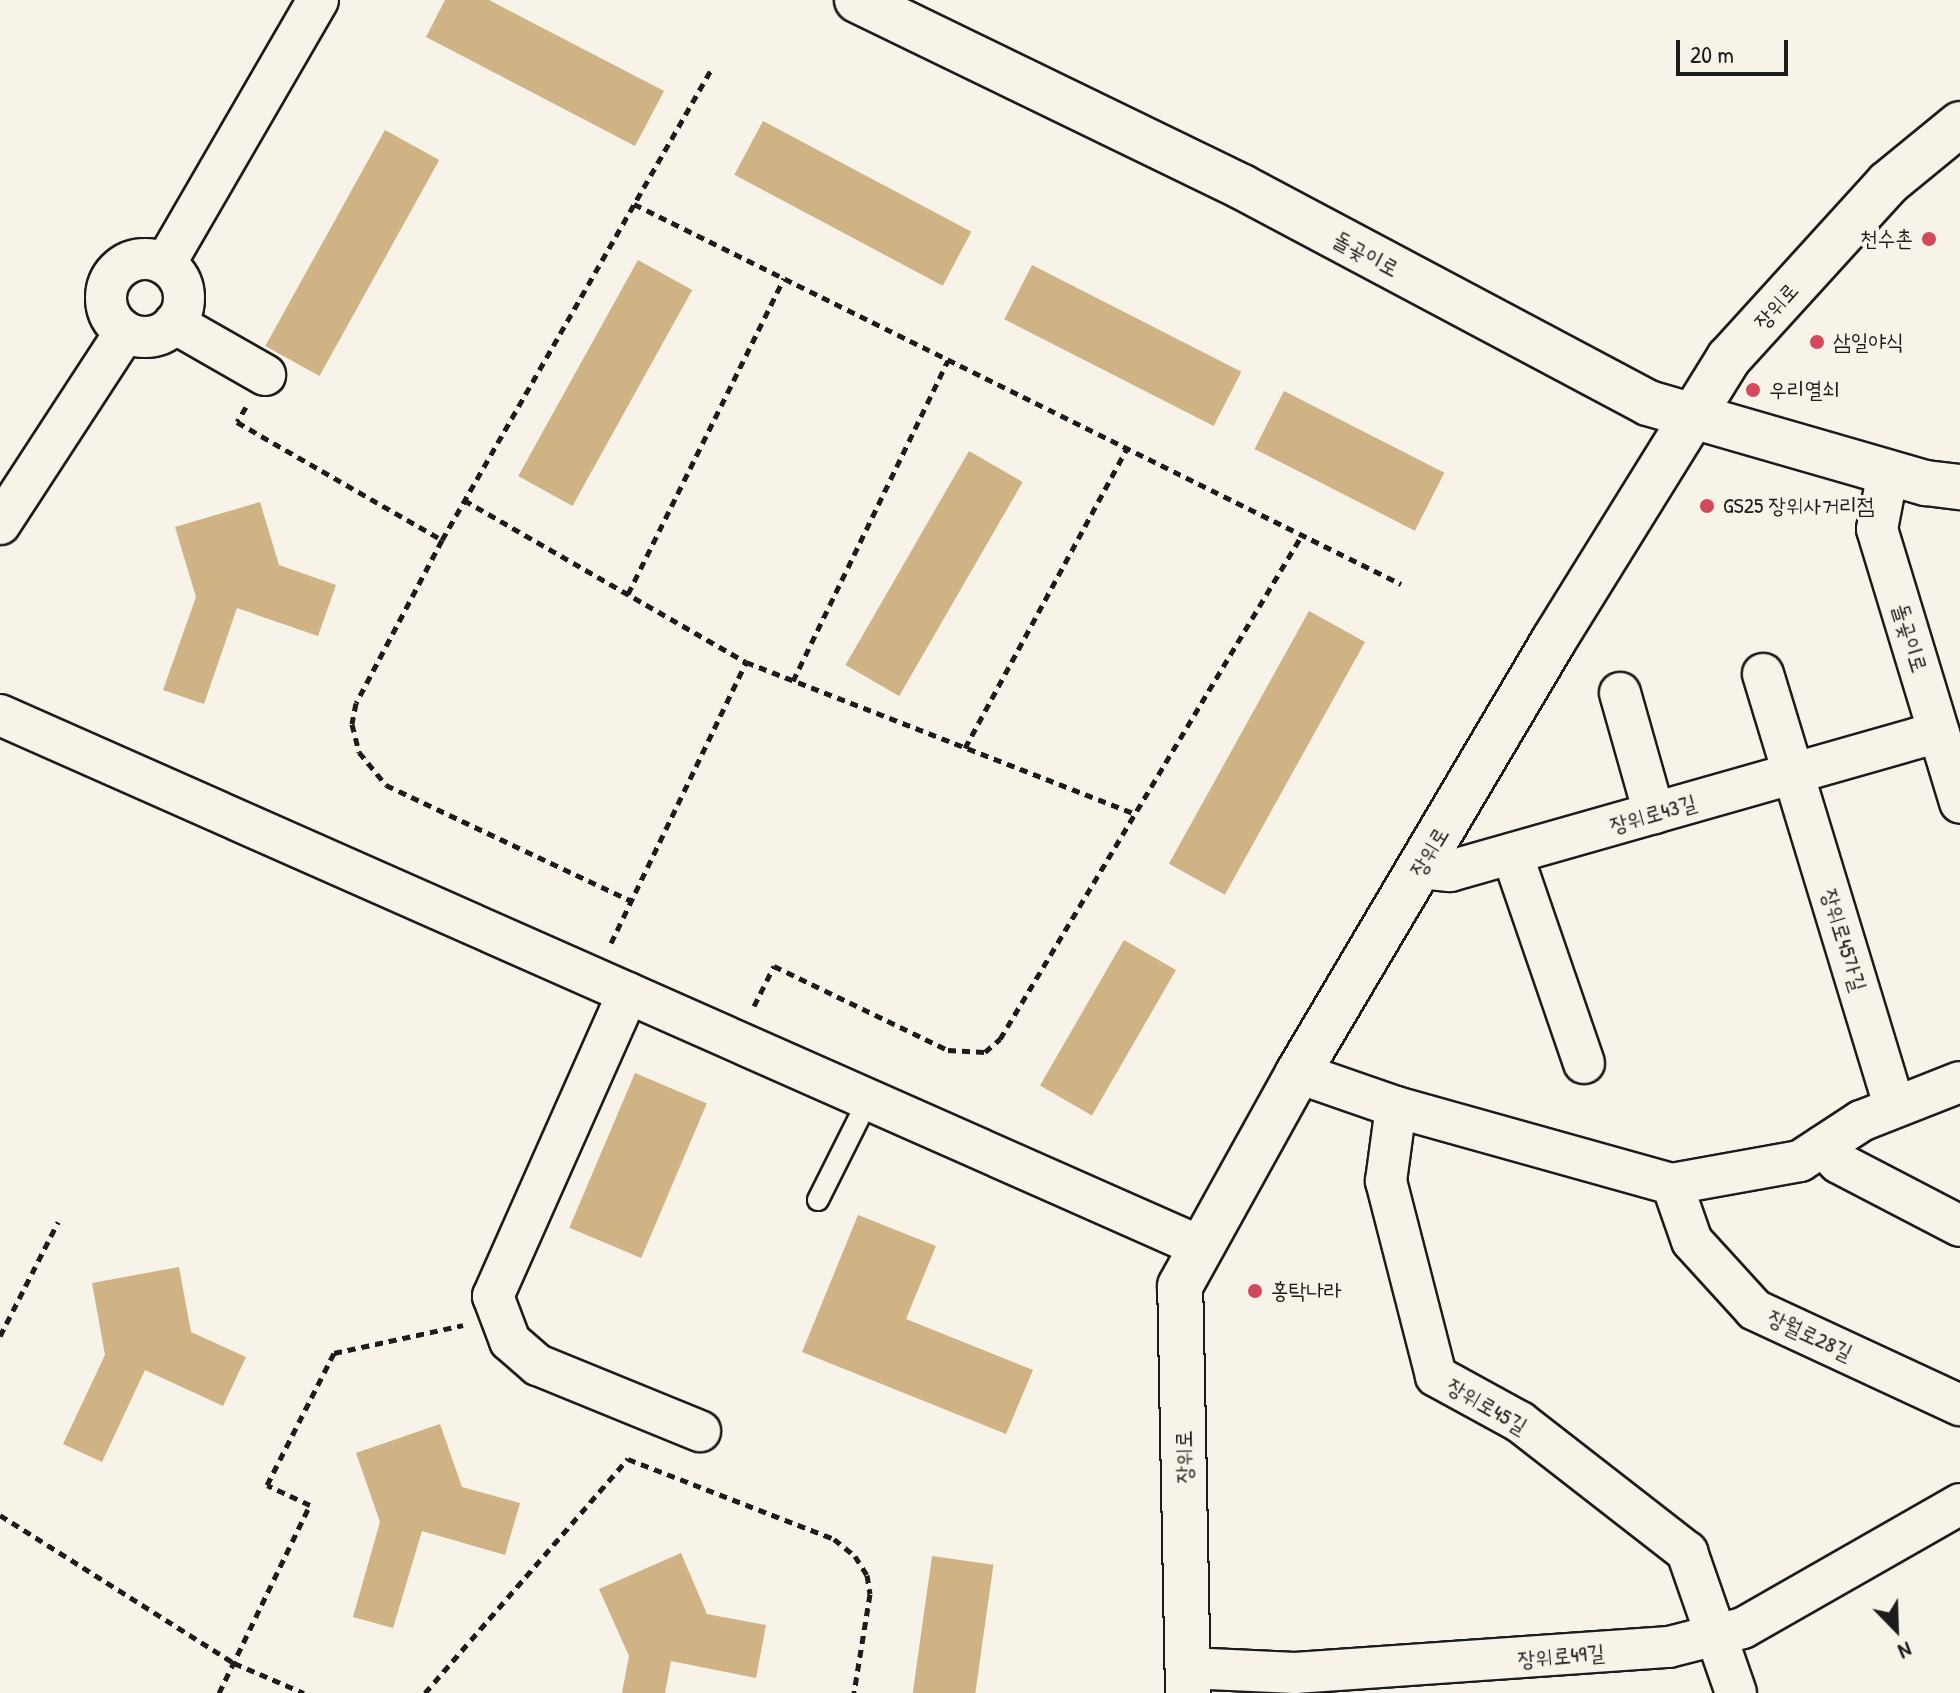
<!DOCTYPE html>
<meta charset="utf-8">
<style>
body{margin:0}
#map{position:relative;width:1960px;height:1693px;overflow:hidden;background:#f7f3e8;font-family:"Patrick Hand","Poor Story",sans-serif}
div>[style]{position:absolute}
[style*='--x']{left:calc(var(--x)*1px);top:calc(var(--y)*1px);width:calc(var(--w)*1px);rotate:calc(var(--a)*1deg)}
.building>*{inset:0;background:#cfb384;transform-origin:0 0}
.path>*{height:5px;margin-top:-2.5px;transform-origin:0;background:repeating-linear-gradient(90deg,#1c1c1c 0 8px,transparent 0 14px)}
.roads{filter:drop-shadow(2px 0 #1c1c1c) drop-shadow(-2px 0 #1c1c1c) drop-shadow(0 2px #1c1c1c) drop-shadow(0 -2px #1c1c1c)}
.service>*{height:20px;margin:-10px;padding:0 10px;transform-origin:10px;border-radius:10px;background:#f7f3e8}
.minor>*{height:40px;margin:-20px;padding:0 20px;transform-origin:20px;border-radius:20px;background:#f7f3e8}
.minor>.ring{margin:-20px;padding:0;box-sizing:content-box;background:none;border:40px solid #f7f3e8;border-radius:50%}
.tertiary>*{height:44px;margin:-22px;padding:0 22px;transform-origin:22px;border-radius:22px;background:#f7f3e8}
.secondary>*{height:44px;margin:-22px;padding:0 22px;transform-origin:22px;border-radius:22px;background:#f7f3e8}
.dots>*{width:22px;height:22px;translate:-50% -50%;box-sizing:border-box;border:4px solid #f7f3e8;border-radius:50%}
span{translate:-50% -50%;white-space:nowrap;text-align:center;line-height:1.15;-webkit-text-stroke:7px #f7f3e8;paint-order:stroke}
.poi-label{font-size:22px;color:#1c1c1c}
.right{translate:-100% -50%;text-align:right}
.left{translate:0 -50%;text-align:left}
.street-label{font-size:22px;color:#1c1c1c}
.north{position:absolute;left:1856px;top:1589px;width:80px;height:80px;-webkit-text-stroke:6px #f7f3e8;paint-order:stroke;rotate:157deg;font-size:22px;font-weight:700;line-height:32px;text-align:center;color:#1c1c1c}
.north::after{content:'';display:block;margin:auto;width:28px;height:36px;background:#1c1c1c;clip-path:polygon(50% 0,100% 100%,50% 72%,0 100%)}
.scale{position:absolute;left:1676px;top:40px;width:112px;height:36px;box-sizing:border-box;border:4px solid #1c1c1c;border-top:0;padding-left:10px;font-size:24px;line-height:28px;white-space:nowrap;color:#1c1c1c;-webkit-text-stroke:6px #f7f3e8;paint-order:stroke}
</style>
<div id="map">
<div class="building">
<div style="clip-path:polygon(445px 0,489px 0,664px 91px,635px 146px,426px 37px)"></div>
<div style="left:763px;top:121px;width:236px;height:61px;rotate:28deg"></div>
<div style="left:385px;top:130px;width:62px;height:247px;rotate:29deg"></div>
<div style="left:638px;top:260px;width:62px;height:247px;rotate:29deg"></div>
<div style="left:1032px;top:265px;width:235px;height:61px;rotate:27deg"></div>
<div style="left:1284px;top:391px;width:180px;height:65px;rotate:27deg"></div>
<div style="left:969px;top:451px;width:62px;height:247px;rotate:30deg"></div>
<div style="clip-path:polygon(260px 502px,279px 565px,336px 585px,318px 636px,237px 608px,204px 704px,163px 690px,196px 597px,175px 527px)"></div>
<div style="left:1309px;top:611px;width:64px;height:289px;rotate:29deg"></div>
<div style="left:1124px;top:940px;width:60px;height:168px;rotate:30deg"></div>
<div style="left:635px;top:1073px;width:78px;height:168px;rotate:23deg"></div>
<div style="clip-path:polygon(858px 1215px,936px 1246px,906px 1319px,1033px 1370px,1006px 1434px,802px 1352px)"></div>
<div style="clip-path:polygon(179px 1267px,191px 1332px,246px 1357px,223px 1406px,145px 1370px,102px 1462px,63px 1444px,105px 1355px,92px 1283px)"></div>
<div style="clip-path:polygon(440px 1424px,462px 1487px,520px 1503px,505px 1555px,422px 1531px,393px 1628px,353px 1617px,380px 1522px,356px 1453px)"></div>
<div style="clip-path:polygon(681px 1553px,707px 1614px,766px 1625px,756px 1678px,671px 1661px,665px 1693px,622px 1693px,629px 1656px,599px 1589px)"></div>
<div style="left:932px;top:1556px;width:62px;height:139px;rotate:8deg"></div>
</div>
<div class="path">
<div style="--x:634;--y:204;--w:856;--a:26.36"></div>
<div style="--x:246;--y:407;--w:17;--a:121"></div>
<div style="--x:237;--y:422;--w:237;--a:29.9"></div>
<div style="--x:442;--y:540;--w:542;--a:-60.22"></div>
<div style="--x:464;--y:500;--w:325;--a:29.9"></div>
<div style="--x:746;--y:662;--w:418;--a:21.3"></div>
<div style="--x:442;--y:540;--w:184;--a:117.8"></div>
<div style="--x:356;--y:703;--w:21;--a:101"></div>
<div style="--x:352;--y:724;--w:29;--a:76"></div>
<div style="--x:359;--y:752;--w:43;--a:50.7"></div>
<div style="--x:386;--y:785;--w:271;--a:25.3"></div>
<div style="--x:628;--y:594;--w:352;--a:-63.7"></div>
<div style="--x:793;--y:681;--w:356;--a:-64.2"></div>
<div style="--x:965;--y:748;--w:341;--a:-61.6"></div>
<div style="--x:611;--y:943;--w:312;--a:-64.3"></div>
<div style="--x:754;--y:1006;--w:45;--a:-63.4"></div>
<div style="--x:774;--y:966;--w:193;--a:25.8"></div>
<div style="--x:948;--y:1050;--w:37;--a:3"></div>
<div style="--x:985;--y:1052;--w:20;--a:-41"></div>
<div style="--x:1000;--y:1039;--w:588;--a:-59.07"></div>
<div style="--x:0;--y:1336;--w:128;--a:-63"></div>
<div style="--x:0;--y:1515;--w:277;--a:32.3"></div>
<div style="--x:234;--y:1663;--w:76;--a:23.2"></div>
<div style="--x:219;--y:1693;--w:209;--a:-64.2"></div>
<div style="--x:310;--y:1505;--w:47;--a:-155.1"></div>
<div style="--x:267;--y:1485;--w:148;--a:-63.1"></div>
<div style="--x:334;--y:1353;--w:132;--a:-12.2"></div>
<div style="--x:425;--y:1693;--w:310;--a:-49.1"></div>
<div style="--x:628;--y:1459;--w:221;--a:21.2"></div>
<div style="--x:834;--y:1539;--w:27;--a:39"></div>
<div style="--x:855;--y:1556;--w:22;--a:58"></div>
<div style="--x:867;--y:1575;--w:19;--a:81"></div>
<div style="--x:870;--y:1594;--w:100;--a:99.2"></div>
</div>
<div class="roads">
<div class="service">
<div style="--x:818;--y:1200;--w:112;--a:-63.4"></div>
</div>
<div class="minor">
<div class="ring" style="left:106px;top:259px;width:38px;height:38px"></div>
<div style="--x:165;--y:264;--w:305;--a:-59.9"></div>
<div style="--x:174;--y:323;--w:105;--a:29.7"></div>
<div style="--x:1888;--y:472;--w:58;--a:100.9"></div>
<div style="--x:1877;--y:529;--w:286;--a:73.1"></div>
<div style="--x:0;--y:524;--w:229;--a:-56.9"></div>
<div style="--x:1763;--y:674;--w:451;--a:73.1"></div>
<div style="--x:1620;--y:693;--w:125;--a:74.2"></div>
<div style="--x:0;--y:715;--w:1314;--a:23.89"></div>
<div style="--x:1512;--y:854;--w:221;--a:71"></div>
<div style="--x:1420;--y:868;--w:30;--a:6"></div>
<div style="--x:1450;--y:871;--w:508;--a:-15.87"></div>
<div style="--x:628;--y:993;--w:332;--a:114"></div>
<div style="--x:493;--y:1296;--w:48;--a:69.3"></div>
<div style="--x:510;--y:1341;--w:37;--a:41"></div>
<div style="--x:538;--y:1365;--w:175;--a:22.2"></div>
<div style="--x:1298;--y:1073;--w:104;--a:19.1"></div>
<div style="--x:1396;--y:1107;--w:287;--a:15.6"></div>
<div style="--x:1672;--y:1184;--w:130;--a:-10.2"></div>
<div style="--x:1800;--y:1161;--w:73;--a:-33.3"></div>
<div style="--x:1861;--y:1121;--w:106;--a:-21.5"></div>
<div style="--x:1396;--y:1107;--w:75;--a:97.7"></div>
<div style="--x:1386;--y:1181;--w:201;--a:75.6"></div>
<div style="--x:1436;--y:1376;--w:96;--a:28.7"></div>
<div style="--x:1520;--y:1422;--w:212;--a:37.9"></div>
<div style="--x:1687;--y:1552;--w:149;--a:70.8"></div>
<div style="--x:1823;--y:1146;--w:23;--a:47"></div>
<div style="--x:1839;--y:1163;--w:136;--a:27.5"></div>
<div style="--x:1672;--y:1184;--w:60;--a:70.7"></div>
<div style="--x:1692;--y:1241;--w:93;--a:47.6"></div>
<div style="--x:1755;--y:1310;--w:226;--a:24.9"></div>
<div style="--x:1188;--y:1668;--w:107;--a:2.7"></div>
<div style="--x:1295;--y:1673;--w:375;--a:-4"></div>
<div style="--x:1669;--y:1647;--w:76;--a:-14.4"></div>
<div style="--x:1743;--y:1628;--w:250;--a:-29.7"></div>
</div>
<div class="tertiary">
<div style="--x:1188;--y:1693;--w:407;--a:-91.1"></div>
<div style="--x:1180;--y:1286;--w:244;--a:-61"></div>
<div style="--x:1298;--y:1073;--w:503;--a:-59.41"></div>
<div style="--x:1554;--y:640;--w:332;--a:-58.2"></div>
<div style="--x:1729;--y:358;--w:236;--a:-47.7"></div>
<div style="--x:1888;--y:183;--w:93;--a:-39.3"></div>
</div>
<div class="secondary">
<div style="--x:857;--y:0;--w:428;--a:25.9"></div>
<div style="--x:1242;--y:187;--w:460;--a:28"></div>
<div style="--x:1648;--y:403;--w:289;--a:16.1"></div>
<div style="--x:1926;--y:483;--w:34;--a:7"></div>
</div>
</div>
<div class="dots">
<div style="left:1929px;top:239px;background:#d1495b"></div>
<div style="left:1817px;top:342px;background:#d1495b"></div>
<div style="left:1753px;top:390px;background:#d1495b"></div>
<div style="left:1707px;top:506px;background:#d1495b"></div>
<div style="left:1255px;top:1291px;background:#d1495b"></div>
</div>
<div class="poi-label">
<span class="right" style="left:1913px;top:239px">천수촌</span>
<span class="left" style="left:1833px;top:342px">삼일야식</span>
<span class="left" style="left:1769px;top:390px">우리열쇠</span>
<span class="left" style="left:1723px;top:506px">GS25 장위사거리점</span>
<span class="left" style="left:1271px;top:1291px">홍탁나라</span>
</div>
<div class="street-label">
<span style="left:1366px;top:254px;rotate:28deg">돌곶이로</span>
<span style="left:1776px;top:306px;rotate:-48deg">장위로</span>
<span style="left:1910px;top:638px;rotate:73deg">돌곶이로</span>
<span style="left:1653px;top:814px;rotate:-16deg">장위로43길</span>
<span style="left:1429px;top:852px;rotate:-59deg">장위로</span>
<span style="left:1844px;top:940px;rotate:73deg">장위로45가길</span>
<span style="left:1810px;top:1335px;rotate:25deg">장월로28길</span>
<span style="left:1487px;top:1406px;rotate:30deg">장위로45길</span>
<span style="left:1184px;top:1457px;rotate:-91deg">장위로</span>
<span style="left:1561px;top:1656px;rotate:-5deg">장위로49길</span>
</div>
<div class="north">N</div>
<div class="scale">20 m</div>
</div>
